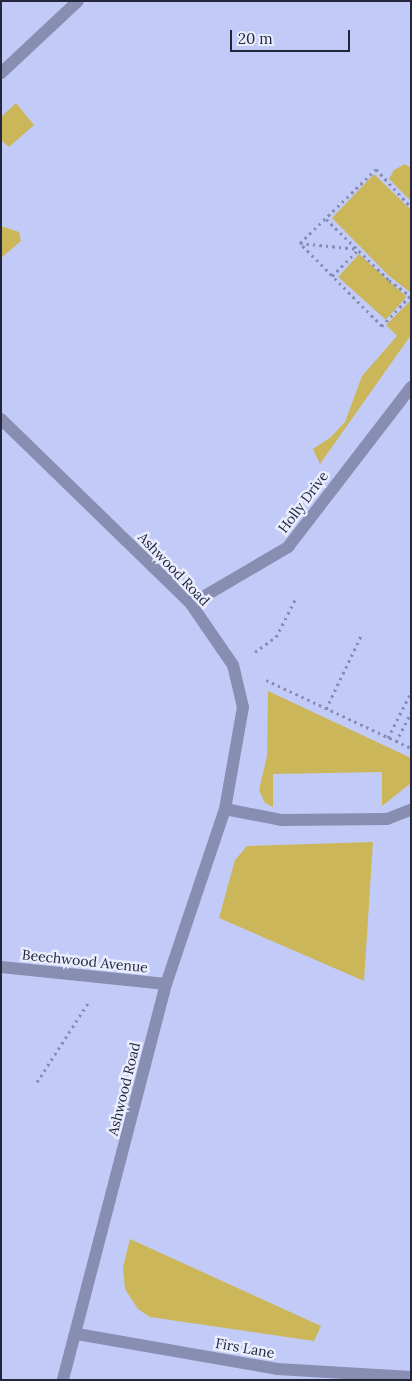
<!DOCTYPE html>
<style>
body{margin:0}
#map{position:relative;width:412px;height:1381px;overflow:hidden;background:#c2caf8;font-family:Lora,serif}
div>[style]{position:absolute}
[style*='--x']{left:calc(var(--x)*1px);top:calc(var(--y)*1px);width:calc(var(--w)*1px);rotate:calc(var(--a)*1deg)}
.green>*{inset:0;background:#cbb759;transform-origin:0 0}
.path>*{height:3px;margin-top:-1.5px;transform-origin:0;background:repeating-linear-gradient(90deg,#878db2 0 2.5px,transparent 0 6.5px)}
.minor>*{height:12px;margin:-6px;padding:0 6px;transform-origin:6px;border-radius:6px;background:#888eb1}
span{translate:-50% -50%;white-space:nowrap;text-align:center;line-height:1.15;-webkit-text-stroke:5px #e9edfe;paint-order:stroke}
.street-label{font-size:14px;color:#23263c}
.frame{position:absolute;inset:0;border:2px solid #23263c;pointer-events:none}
.scale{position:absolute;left:230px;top:30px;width:120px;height:22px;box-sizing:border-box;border:2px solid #23263c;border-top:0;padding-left:6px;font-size:15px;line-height:18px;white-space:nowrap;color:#23263c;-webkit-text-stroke:4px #e9edfe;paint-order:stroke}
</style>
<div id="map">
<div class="green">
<div style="clip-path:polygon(16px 103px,34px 125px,9px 147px,1px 140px,1px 117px)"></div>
<div style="clip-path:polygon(405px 164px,411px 168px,411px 201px,389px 179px,394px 170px)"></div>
<div style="clip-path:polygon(374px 174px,411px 210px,411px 293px,388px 275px,332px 218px)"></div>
<div style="clip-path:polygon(1px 226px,19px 232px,21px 241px,1px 258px)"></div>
<div style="left:359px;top:254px;width:64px;height:31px;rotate:42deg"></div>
<div style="clip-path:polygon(411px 300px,411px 335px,320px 464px,313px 449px,331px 437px,345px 422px,362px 376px,397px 336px,386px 325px)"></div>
<div style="clip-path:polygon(268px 691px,411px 758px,411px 783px,382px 806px,382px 772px,273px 774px,273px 807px,265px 803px,259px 790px,267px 756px)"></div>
<div style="clip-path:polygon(373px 842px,364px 981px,219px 918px,235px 860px,247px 846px)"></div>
<div style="clip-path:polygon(130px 1239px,321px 1326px,314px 1341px,150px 1317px,138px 1309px,125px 1289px,123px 1267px)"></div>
</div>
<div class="path">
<div style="--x:326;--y:219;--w:88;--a:44.1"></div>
<div style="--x:389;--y:280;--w:26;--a:37"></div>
<div style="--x:300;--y:243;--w:58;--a:5.9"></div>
<div style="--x:332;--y:276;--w:37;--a:-45"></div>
<div style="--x:410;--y:296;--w:41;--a:133"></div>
<div style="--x:382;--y:326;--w:117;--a:-134.7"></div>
<div style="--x:300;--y:243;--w:106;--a:-44.2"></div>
<div style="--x:376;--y:169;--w:52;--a:47.4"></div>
<div style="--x:255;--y:652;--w:26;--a:-36"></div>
<div style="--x:276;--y:637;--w:42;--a:-62.8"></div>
<div style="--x:266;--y:680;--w:160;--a:25.1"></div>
<div style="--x:326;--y:709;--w:83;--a:-64.4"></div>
<div style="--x:388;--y:738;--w:51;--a:-63.4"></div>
<div style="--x:396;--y:742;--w:34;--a:-63"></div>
<div style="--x:37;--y:1082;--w:94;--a:-57.2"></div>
</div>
<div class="minor">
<div style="--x:1;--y:73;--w:105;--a:-43.1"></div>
<div style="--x:1;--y:419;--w:265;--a:44.2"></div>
<div style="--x:191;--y:604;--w:74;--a:55.5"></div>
<div style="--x:233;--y:665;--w:43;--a:76.6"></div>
<div style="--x:243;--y:707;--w:104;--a:100"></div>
<div style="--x:225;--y:809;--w:185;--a:108.6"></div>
<div style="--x:166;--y:984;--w:409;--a:104.6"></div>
<div style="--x:191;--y:604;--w:113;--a:-30.4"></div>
<div style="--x:288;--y:547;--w:202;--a:-52.4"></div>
<div style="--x:225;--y:809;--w:57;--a:11.1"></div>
<div style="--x:281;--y:820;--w:106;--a:-0.5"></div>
<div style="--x:387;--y:819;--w:26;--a:-21"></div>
<div style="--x:1;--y:967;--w:166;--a:5.9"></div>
<div style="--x:77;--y:1334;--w:203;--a:9.9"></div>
<div style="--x:277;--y:1369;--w:134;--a:3.4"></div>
</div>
<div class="street-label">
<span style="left:303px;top:502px;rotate:-53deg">Holly Drive</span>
<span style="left:174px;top:569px;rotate:46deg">Ashwood Road</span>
<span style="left:85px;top:961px;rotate:6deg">Beechwood Avenue</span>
<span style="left:124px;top:1089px;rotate:-76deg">Ashwood Road</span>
<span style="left:245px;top:1348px;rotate:10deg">Firs Lane</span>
</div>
<div class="frame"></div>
<div class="scale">20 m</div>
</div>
